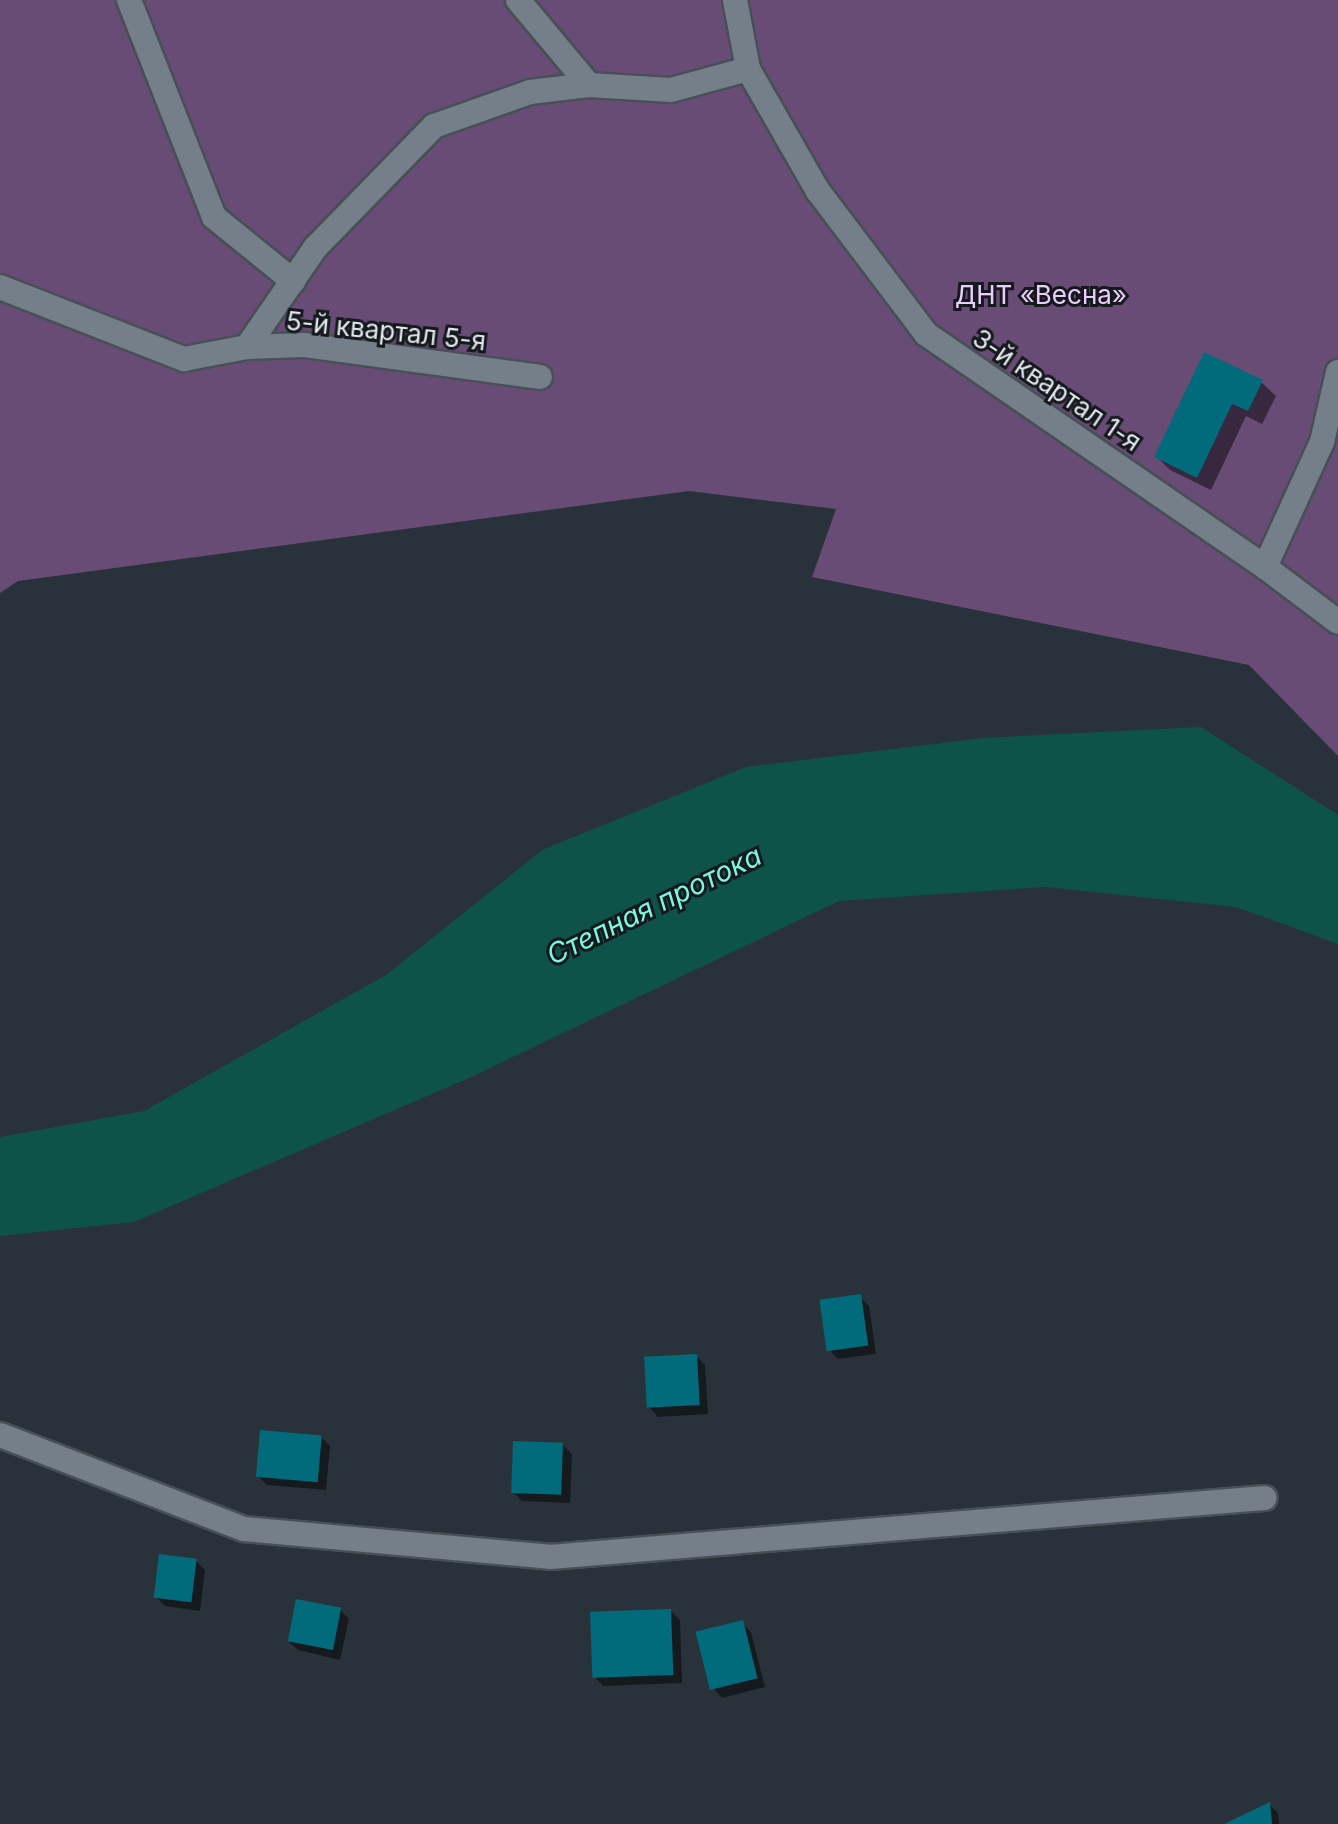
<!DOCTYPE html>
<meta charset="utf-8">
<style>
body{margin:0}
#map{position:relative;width:1338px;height:1824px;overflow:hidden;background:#29323a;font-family:Inter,sans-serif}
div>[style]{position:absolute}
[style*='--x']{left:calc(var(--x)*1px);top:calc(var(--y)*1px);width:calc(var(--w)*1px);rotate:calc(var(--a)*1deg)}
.green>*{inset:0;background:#684c76}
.water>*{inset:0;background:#0d5349}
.shadow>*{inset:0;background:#0007}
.building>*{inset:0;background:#016b7b;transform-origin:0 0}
.roads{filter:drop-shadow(2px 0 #484f56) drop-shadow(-2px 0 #484f56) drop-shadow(0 2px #484f56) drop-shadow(0 -2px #484f56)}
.minor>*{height:24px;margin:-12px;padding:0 12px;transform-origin:12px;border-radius:12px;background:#757f89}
span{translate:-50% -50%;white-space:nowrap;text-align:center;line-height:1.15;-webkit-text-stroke:6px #15191d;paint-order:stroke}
.park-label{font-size:26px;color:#eacdfa}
.street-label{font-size:26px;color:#e1e7ed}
.water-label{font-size:28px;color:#7df6df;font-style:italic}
</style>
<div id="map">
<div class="green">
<div style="clip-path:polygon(0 0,1338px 0,1338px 756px,1249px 665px,812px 577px,836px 509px,689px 491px,18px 581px,0 593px)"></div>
</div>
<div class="water">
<div style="clip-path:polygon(1201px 727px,1338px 815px,1338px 944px,1236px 907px,1045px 887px,839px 901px,469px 1078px,134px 1222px,0 1236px,0 1137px,144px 1111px,386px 975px,542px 850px,746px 767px,983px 738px)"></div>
</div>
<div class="shadow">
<div style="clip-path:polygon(1261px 382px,1276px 396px,1262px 424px,1246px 416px,1211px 490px,1170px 470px,1156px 456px)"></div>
<div style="clip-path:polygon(860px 1297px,869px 1306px,876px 1354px,838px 1359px,829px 1350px)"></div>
<div style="clip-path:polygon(696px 1356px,705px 1365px,708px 1414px,658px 1417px,649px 1407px)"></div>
<div style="clip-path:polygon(321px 1437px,330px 1446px,326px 1490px,267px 1485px,258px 1476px)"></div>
<div style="clip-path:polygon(563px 1445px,572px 1454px,570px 1503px,522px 1501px,513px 1492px)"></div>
<div style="clip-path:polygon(196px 1561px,205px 1570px,200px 1611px,165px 1606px,156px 1597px)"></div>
<div style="clip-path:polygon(340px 1610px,349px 1619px,340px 1660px,298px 1650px,288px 1641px)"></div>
<div style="clip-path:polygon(671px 1611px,680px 1620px,682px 1683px,603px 1686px,594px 1676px)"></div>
<div style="clip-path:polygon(742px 1623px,751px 1632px,765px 1687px,722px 1698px,713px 1688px)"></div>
<div style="clip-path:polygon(1269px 1804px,1278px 1813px,1279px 1824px,1229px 1824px)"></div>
</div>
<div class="building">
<div style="clip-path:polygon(1204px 352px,1263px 380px,1248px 411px,1232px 404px,1197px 478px,1154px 457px)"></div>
<div style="left:861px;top:1294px;width:52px;height:42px;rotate:82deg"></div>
<div style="left:697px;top:1354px;width:51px;height:53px;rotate:87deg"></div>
<div style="left:260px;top:1430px;width:62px;height:47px;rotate:5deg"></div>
<div style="left:513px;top:1441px;width:50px;height:52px;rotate:2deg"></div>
<div style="left:159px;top:1554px;width:38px;height:44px;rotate:7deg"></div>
<div style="left:296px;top:1599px;width:46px;height:43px;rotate:11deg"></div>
<div style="left:671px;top:1609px;width:66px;height:81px;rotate:88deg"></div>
<div style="left:743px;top:1620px;width:60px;height:49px;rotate:76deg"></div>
<div style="clip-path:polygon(1270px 1802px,1272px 1824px,1224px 1824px)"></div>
</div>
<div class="roads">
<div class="minor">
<div style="--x:129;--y:0;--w:233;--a:68.6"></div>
<div style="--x:214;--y:217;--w:102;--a:39"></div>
<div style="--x:518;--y:0;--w:111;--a:50.1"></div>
<div style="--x:735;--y:0;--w:70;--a:79.3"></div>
<div style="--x:748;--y:69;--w:141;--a:60.2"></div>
<div style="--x:818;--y:191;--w:179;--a:52.9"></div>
<div style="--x:926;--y:334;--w:411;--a:34.5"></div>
<div style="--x:1265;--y:567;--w:91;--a:37"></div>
<div style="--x:0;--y:287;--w:198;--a:21.4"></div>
<div style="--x:184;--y:359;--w:64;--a:-10.8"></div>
<div style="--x:247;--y:347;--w:57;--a:-2"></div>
<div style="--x:304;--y:345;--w:238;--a:7.7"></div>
<div style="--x:247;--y:347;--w:120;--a:-55.5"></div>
<div style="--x:315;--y:248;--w:170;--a:-45.7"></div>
<div style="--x:434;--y:126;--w:102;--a:-19.5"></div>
<div style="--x:530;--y:92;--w:59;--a:-6.8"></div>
<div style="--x:589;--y:85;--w:82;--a:3.5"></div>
<div style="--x:671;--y:90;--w:80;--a:-15.3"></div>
<div style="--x:1265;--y:567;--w:137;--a:-65.5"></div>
<div style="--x:1322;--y:442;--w:72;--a:-77.1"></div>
<div style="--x:0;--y:1435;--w:261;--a:21.1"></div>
<div style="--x:244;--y:1529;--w:307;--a:5.2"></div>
<div style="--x:550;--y:1557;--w:717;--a:-4.72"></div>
</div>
</div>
<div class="park-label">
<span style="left:1041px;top:295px">ДНТ «Весна»</span>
</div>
<div class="street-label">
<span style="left:386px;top:331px;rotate:6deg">5-й квартал 5-я</span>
<span style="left:1057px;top:390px;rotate:34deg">3-й квартал 1-я</span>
</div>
<div class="water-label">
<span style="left:654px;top:905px;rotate:-26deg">Степная протока</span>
</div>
</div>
